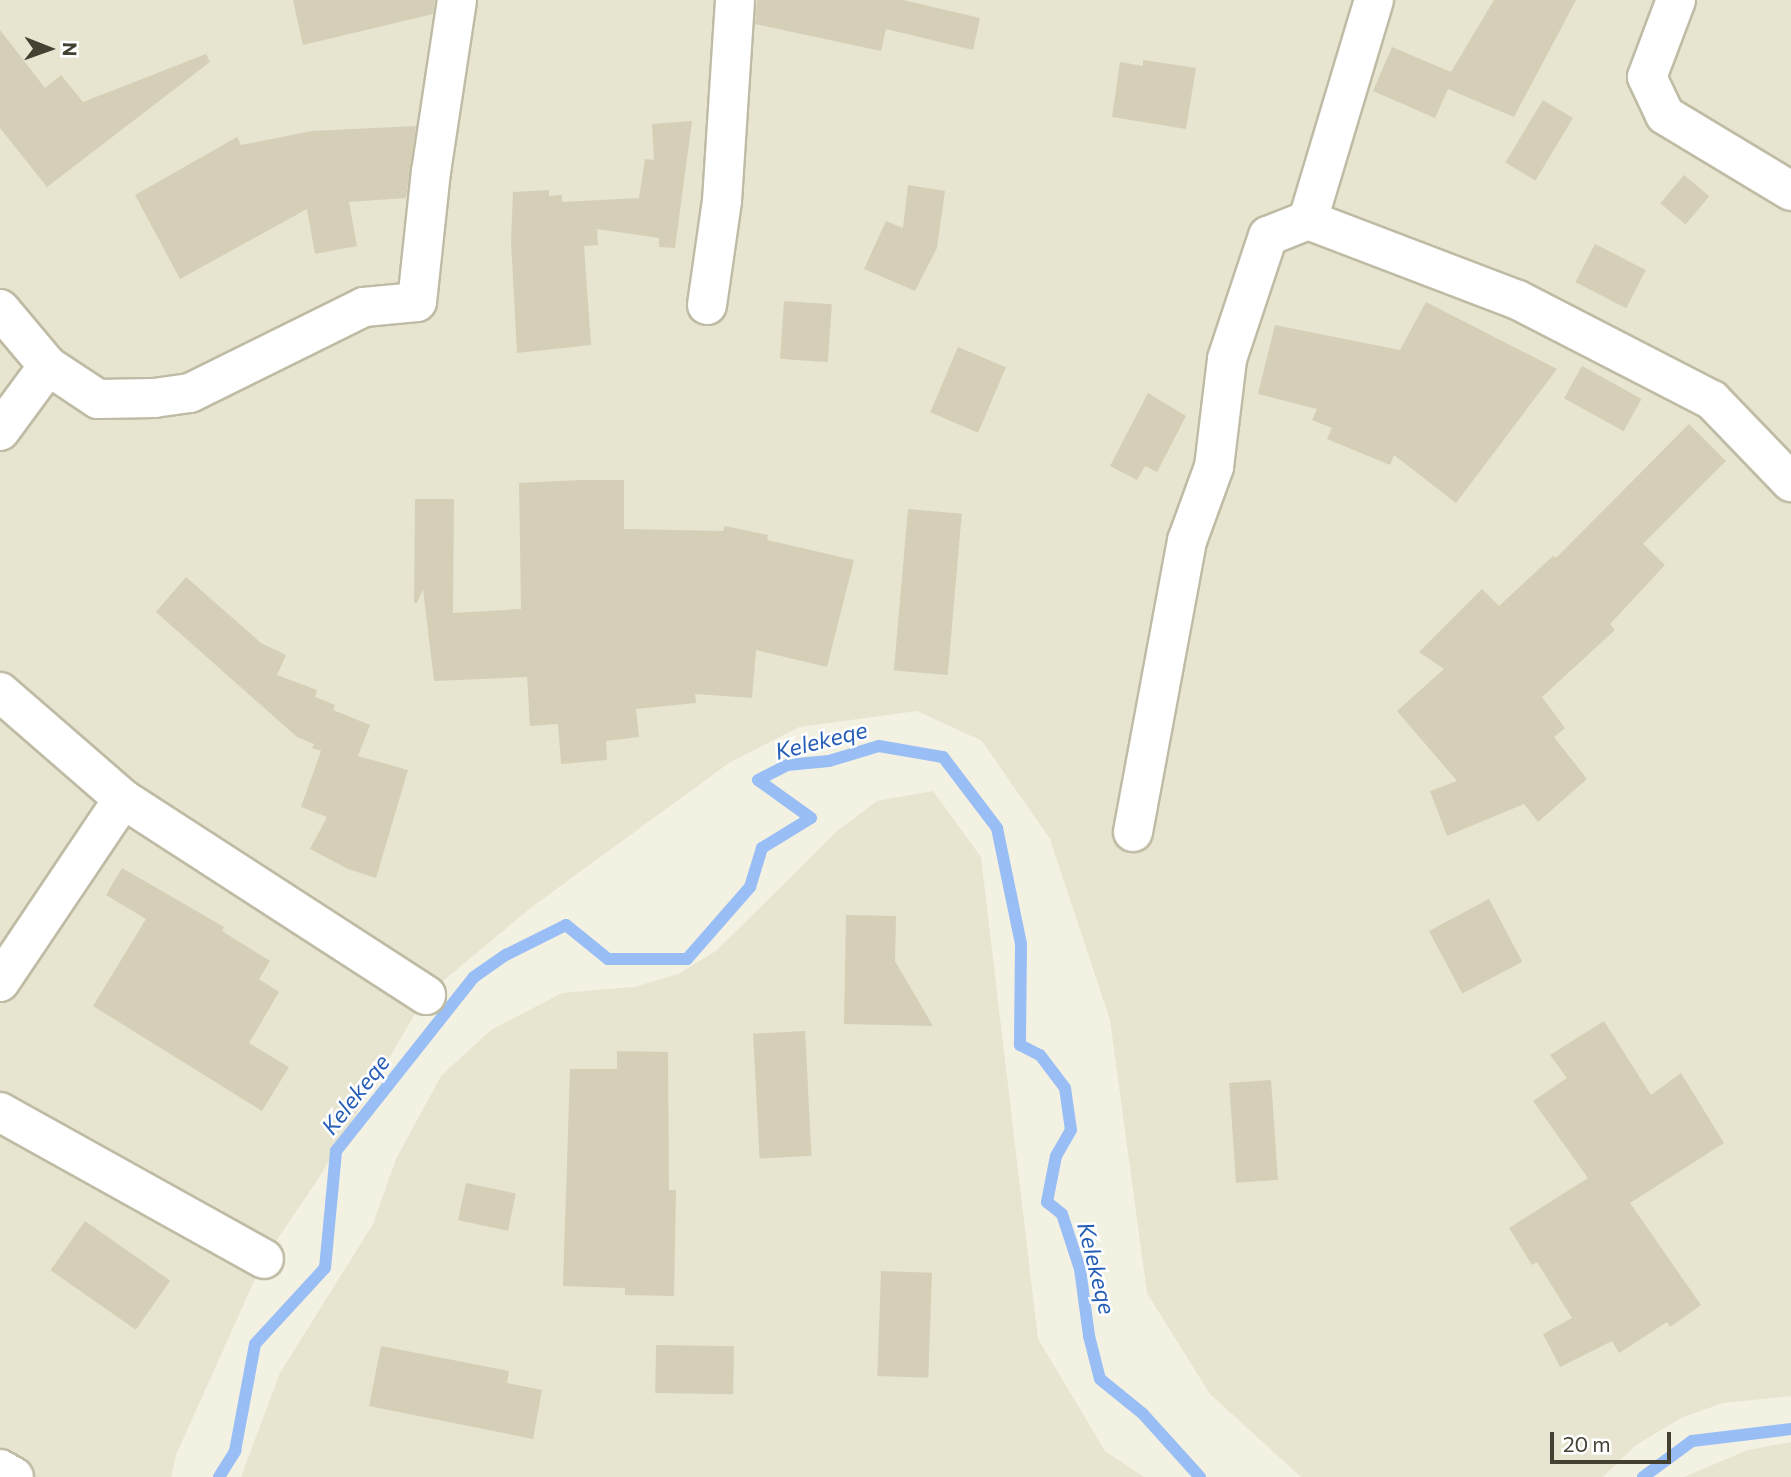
<!DOCTYPE html>
<style>
body{margin:0}
#map{position:relative;width:1791px;height:1477px;overflow:hidden;background:#f3f1e2;font-family:Commissioner,sans-serif}
div>[style]{position:absolute}
[style*='--x']{left:calc(var(--x)*1px);top:calc(var(--y)*1px);width:calc(var(--w)*1px);rotate:calc(var(--a)*1deg)}
.residential>*{inset:0;background:#e7e4d0}
.stream>*{height:12px;margin:-6px;padding:0 6px;transform-origin:6px;border-radius:6px;background:#99bdf5}
.building>*{inset:0;background:#d5cfb7;transform-origin:0 0}
.roads{filter:drop-shadow(2px 0 #bfbba4) drop-shadow(-2px 0 #bfbba4) drop-shadow(0 2px #bfbba4) drop-shadow(0 -2px #bfbba4)}
.minor>*{height:38px;margin:-19px;padding:0 19px;transform-origin:19px;border-radius:19px;background:#fff}
span{translate:-50% -50%;white-space:nowrap;text-align:center;line-height:1.15;-webkit-text-stroke:5px #fff;paint-order:stroke}
.water-label{font-size:23px;color:#255db7;font-style:italic}
.north{position:absolute;left:14px;top:14px;width:70px;height:70px;-webkit-text-stroke:5px #fff;paint-order:stroke;rotate:91deg;font-size:19px;font-weight:700;line-height:28px;text-align:center;color:#454132}
.north::after{content:'';display:block;margin:auto;width:24px;height:32px;background:#454132;clip-path:polygon(50% 0,100% 100%,50% 72%,0 100%)}
.scale{position:absolute;left:1550px;top:1432px;width:121px;height:32px;box-sizing:border-box;border:4px solid #454132;border-top:0;padding-left:9px;font-size:21px;line-height:24px;white-space:nowrap;color:#454132;-webkit-text-stroke:5px #fff;paint-order:stroke}
</style>
<div id="map">
<div class="residential">
<div style="clip-path:polygon(0 0,1791px 0,1791px 1396px,1723px 1403px,1681px 1418px,1636px 1445px,1603px 1477px,1301px 1477px,1210px 1394px,1147px 1293px,1110px 1020px,1050px 839px,982px 741px,917px 711px,799px 727px,729px 763px,533px 906px,426px 995px,320px 1176px,264px 1259px,176px 1455px,171px 1477px,0 1477px)"></div>
<div style="clip-path:polygon(933px 791px,981px 857px,1038px 1339px,1105px 1451px,1144px 1477px,241px 1477px,280px 1373px,373px 1224px,396px 1159px,441px 1076px,491px 1030px,562px 993px,634px 987px,678px 974px,716px 951px,836px 832px,877px 801px)"></div>
<div style="clip-path:polygon(1791px 1442px,1791px 1477px,1684px 1477px,1748px 1450px)"></div>
</div>
<div class="stream">
<div style="--x:219;--y:1477;--w:31;--a:-58"></div>
<div style="--x:235;--y:1451;--w:109;--a:-79.4"></div>
<div style="--x:255;--y:1344;--w:103;--a:-47.4"></div>
<div style="--x:325;--y:1268;--w:118;--a:-84.6"></div>
<div style="--x:336;--y:1151;--w:222;--a:-51.6"></div>
<div style="--x:474;--y:977;--w:39;--a:-35"></div>
<div style="--x:506;--y:955;--w:67;--a:-26.6"></div>
<div style="--x:566;--y:925;--w:54;--a:39"></div>
<div style="--x:608;--y:959;--w:79;--a:0"></div>
<div style="--x:687;--y:959;--w:96;--a:-48.8"></div>
<div style="--x:750;--y:887;--w:41;--a:-72.9"></div>
<div style="--x:762;--y:848;--w:57;--a:-31.5"></div>
<div style="--x:811;--y:818;--w:65;--a:-144.4"></div>
<div style="--x:758;--y:780;--w:33;--a:-27"></div>
<div style="--x:787;--y:765;--w:42;--a:-5.4"></div>
<div style="--x:829;--y:761;--w:52;--a:-16.7"></div>
<div style="--x:879;--y:746;--w:65;--a:9.8"></div>
<div style="--x:943;--y:757;--w:89;--a:52.7"></div>
<div style="--x:997;--y:828;--w:118;--a:78.3"></div>
<div style="--x:1021;--y:944;--w:101;--a:90.6"></div>
<div style="--x:1020;--y:1045;--w:22;--a:27"></div>
<div style="--x:1040;--y:1055;--w:41;--a:52.9"></div>
<div style="--x:1065;--y:1088;--w:42;--a:81.9"></div>
<div style="--x:1071;--y:1130;--w:30;--a:120"></div>
<div style="--x:1056;--y:1156;--w:47;--a:101.1"></div>
<div style="--x:1047;--y:1202;--w:19;--a:39"></div>
<div style="--x:1062;--y:1214;--w:58;--a:71.9"></div>
<div style="--x:1080;--y:1269;--w:68;--a:82.3"></div>
<div style="--x:1089;--y:1336;--w:44;--a:75.7"></div>
<div style="--x:1100;--y:1379;--w:55;--a:39.1"></div>
<div style="--x:1143;--y:1414;--w:85;--a:47.9"></div>
<div style="--x:1643;--y:1477;--w:61;--a:-36.3"></div>
<div style="--x:1692;--y:1441;--w:100;--a:-6.9"></div>
</div>
<div class="building">
<div style="clip-path:polygon(293px 0,435px 0,433px 14px,303px 45px)"></div>
<div style="clip-path:polygon(757px 0,903px 0,980px 18px,973px 50px,886px 29px,881px 51px,755px 24px)"></div>
<div style="clip-path:polygon(1494px 0,1576px 0,1514px 117px,1448px 89px,1435px 118px,1373px 91px,1392px 47px,1451px 72px)"></div>
<div style="clip-path:polygon(0 30px,45px 88px,61px 75px,83px 102px,206px 54px,210px 62px,47px 187px,0 128px)"></div>
<div style="clip-path:polygon(1143px 60px,1196px 68px,1186px 129px,1112px 117px,1120px 62px,1143px 66px)"></div>
<div style="left:1543px;top:100px;width:35px;height:73px;rotate:31deg"></div>
<div style="clip-path:polygon(692px 121px,675px 248px,659px 247px,659px 238px,597px 229px,598px 245px,584px 246px,591px 345px,517px 353px,511px 241px,513px 192px,549px 190px,549px 196px,562px 195px,562px 202px,639px 198px,645px 159px,654px 160px,652px 124px)"></div>
<div style="clip-path:polygon(416px 126px,406px 198px,349px 202px,357px 246px,315px 254px,307px 209px,180px 279px,135px 195px,237px 137px,241px 145px,312px 131px)"></div>
<div style="left:1684px;top:175px;width:33px;height:37px;rotate:40deg"></div>
<div style="clip-path:polygon(908px 185px,945px 191px,937px 248px,915px 291px,864px 269px,886px 221px,903px 228px)"></div>
<div style="left:1595px;top:244px;width:57px;height:43px;rotate:27deg"></div>
<div style="left:784px;top:301px;width:48px;height:58px;rotate:4deg"></div>
<div style="clip-path:polygon(1426px 302px,1557px 369px,1456px 503px,1394px 455px,1390px 465px,1327px 439px,1332px 428px,1312px 420px,1317px 409px,1258px 394px,1275px 325px,1400px 350px)"></div>
<div style="left:958px;top:347px;width:52px;height:71px;rotate:23deg"></div>
<div style="left:1582px;top:366px;width:68px;height:37px;rotate:29deg"></div>
<div style="clip-path:polygon(1148px 393px,1186px 416px,1157px 472px,1145px 466px,1137px 480px,1110px 466px)"></div>
<div style="clip-path:polygon(1689px 424px,1726px 461px,1643px 544px,1665px 565px,1610px 624px,1615px 630px,1542px 697px,1565px 728px,1554px 737px,1587px 779px,1538px 822px,1524px 804px,1447px 836px,1430px 791px,1457px 781px,1397px 711px,1444px 669px,1419px 652px,1482px 589px,1499px 606px,1553px 556px,1556px 558px)"></div>
<div style="clip-path:polygon(581px 480px,624px 480px,624px 529px,723px 531px,725px 526px,768px 535px,767px 540px,854px 560px,827px 667px,756px 650px,752px 698px,695px 694px,696px 703px,636px 709px,639px 737px,606px 741px,607px 760px,561px 764px,558px 724px,530px 726px,527px 677px,434px 681px,423px 589px,417px 603px,414px 603px,415px 499px,454px 499px,453px 613px,521px 609px,519px 483px)"></div>
<div style="left:908px;top:509px;width:54px;height:162px;rotate:5deg"></div>
<div style="clip-path:polygon(186px 577px,261px 643px,286px 655px,277px 675px,317px 690px,315px 697px,335px 705px,333px 710px,370px 725px,358px 756px,408px 770px,376px 878px,348px 869px,310px 849px,327px 817px,301px 807px,321px 751px,312px 748px,314px 744px,297px 737px,156px 612px)"></div>
<div style="clip-path:polygon(122px 868px,224px 927px,222px 931px,270px 961px,259px 979px,279px 992px,249px 1043px,289px 1067px,262px 1111px,93px 1006px,146px 919px,106px 895px)"></div>
<div style="left:1489px;top:899px;width:71px;height:68px;rotate:62deg"></div>
<div style="clip-path:polygon(846px 915px,896px 916px,895px 961px,933px 1026px,844px 1024px)"></div>
<div style="clip-path:polygon(1604px 1021px,1651px 1095px,1681px 1073px,1724px 1143px,1630px 1203px,1701px 1305px,1670px 1327px,1667px 1322px,1619px 1353px,1612px 1341px,1560px 1367px,1543px 1334px,1572px 1318px,1537px 1262px,1532px 1265px,1509px 1228px,1588px 1178px,1533px 1101px,1567px 1078px,1550px 1055px)"></div>
<div style="left:805px;top:1031px;width:125px;height:52px;rotate:87deg"></div>
<div style="clip-path:polygon(617px 1051px,668px 1052px,669px 1190px,676px 1190px,674px 1296px,625px 1295px,625px 1288px,563px 1286px,570px 1069px,617px 1069px)"></div>
<div style="left:1271px;top:1080px;width:100px;height:42px;rotate:86deg"></div>
<div style="left:466px;top:1183px;width:51px;height:38px;rotate:12deg"></div>
<div style="left:85px;top:1221px;width:104px;height:60px;rotate:35deg"></div>
<div style="left:881px;top:1271px;width:51px;height:105px;rotate:2deg"></div>
<div style="left:656px;top:1345px;width:78px;height:48px;rotate:1deg"></div>
<div style="clip-path:polygon(381px 1346px,509px 1371px,507px 1383px,542px 1390px,533px 1439px,369px 1406px)"></div>
</div>
<div class="roads">
<div class="minor">
<div style="--x:1676;--y:0;--w:82;--a:110.6"></div>
<div style="--x:1647;--y:77;--w:42;--a:64.7"></div>
<div style="--x:1665;--y:115;--w:147;--a:31.1"></div>
<div style="--x:1308;--y:220;--w:230;--a:-73.3"></div>
<div style="--x:707;--y:305;--w:105;--a:-81.8"></div>
<div style="--x:722;--y:201;--w:201;--a:-86.3"></div>
<div style="--x:0;--y:309;--w:75;--a:49.9"></div>
<div style="--x:48;--y:366;--w:60;--a:33.4"></div>
<div style="--x:98;--y:399;--w:56;--a:-1"></div>
<div style="--x:154;--y:398;--w:36;--a:-8"></div>
<div style="--x:190;--y:393;--w:194;--a:-26.3"></div>
<div style="--x:364;--y:307;--w:53;--a:-5.4"></div>
<div style="--x:417;--y:302;--w:131;--a:-83.9"></div>
<div style="--x:431;--y:172;--w:174;--a:-81.4"></div>
<div style="--x:0;--y:431;--w:81;--a:-53.6"></div>
<div style="--x:0;--y:692;--w:163;--a:41"></div>
<div style="--x:123;--y:799;--w:361;--a:32.9"></div>
<div style="--x:1133;--y:832;--w:296;--a:-79.5"></div>
<div style="--x:1187;--y:541;--w:79;--a:-70"></div>
<div style="--x:1214;--y:467;--w:109;--a:-83.1"></div>
<div style="--x:1227;--y:359;--w:130;--a:-71.6"></div>
<div style="--x:1268;--y:236;--w:43;--a:-21.8"></div>
<div style="--x:1308;--y:220;--w:225;--a:20.9"></div>
<div style="--x:1518;--y:300;--w:218;--a:27.3"></div>
<div style="--x:1712;--y:400;--w:114;--a:46.1"></div>
<div style="--x:0;--y:982;--w:220;--a:-56.1"></div>
<div style="--x:0;--y:1112;--w:302;--a:29.1"></div>
<div style="--x:0;--y:1469;--w:16;--a:30"></div>
</div>
</div>
<div class="water-label">
<span style="left:821px;top:740px;rotate:-14deg">Kelekeqe</span>
<span style="left:355px;top:1094px;rotate:-52deg">Kelekeqe</span>
<span style="left:1097px;top:1268px;rotate:76deg">Kelekeqe</span>
</div>
<div class="north">N</div>
<div class="scale">20 m</div>
</div>
